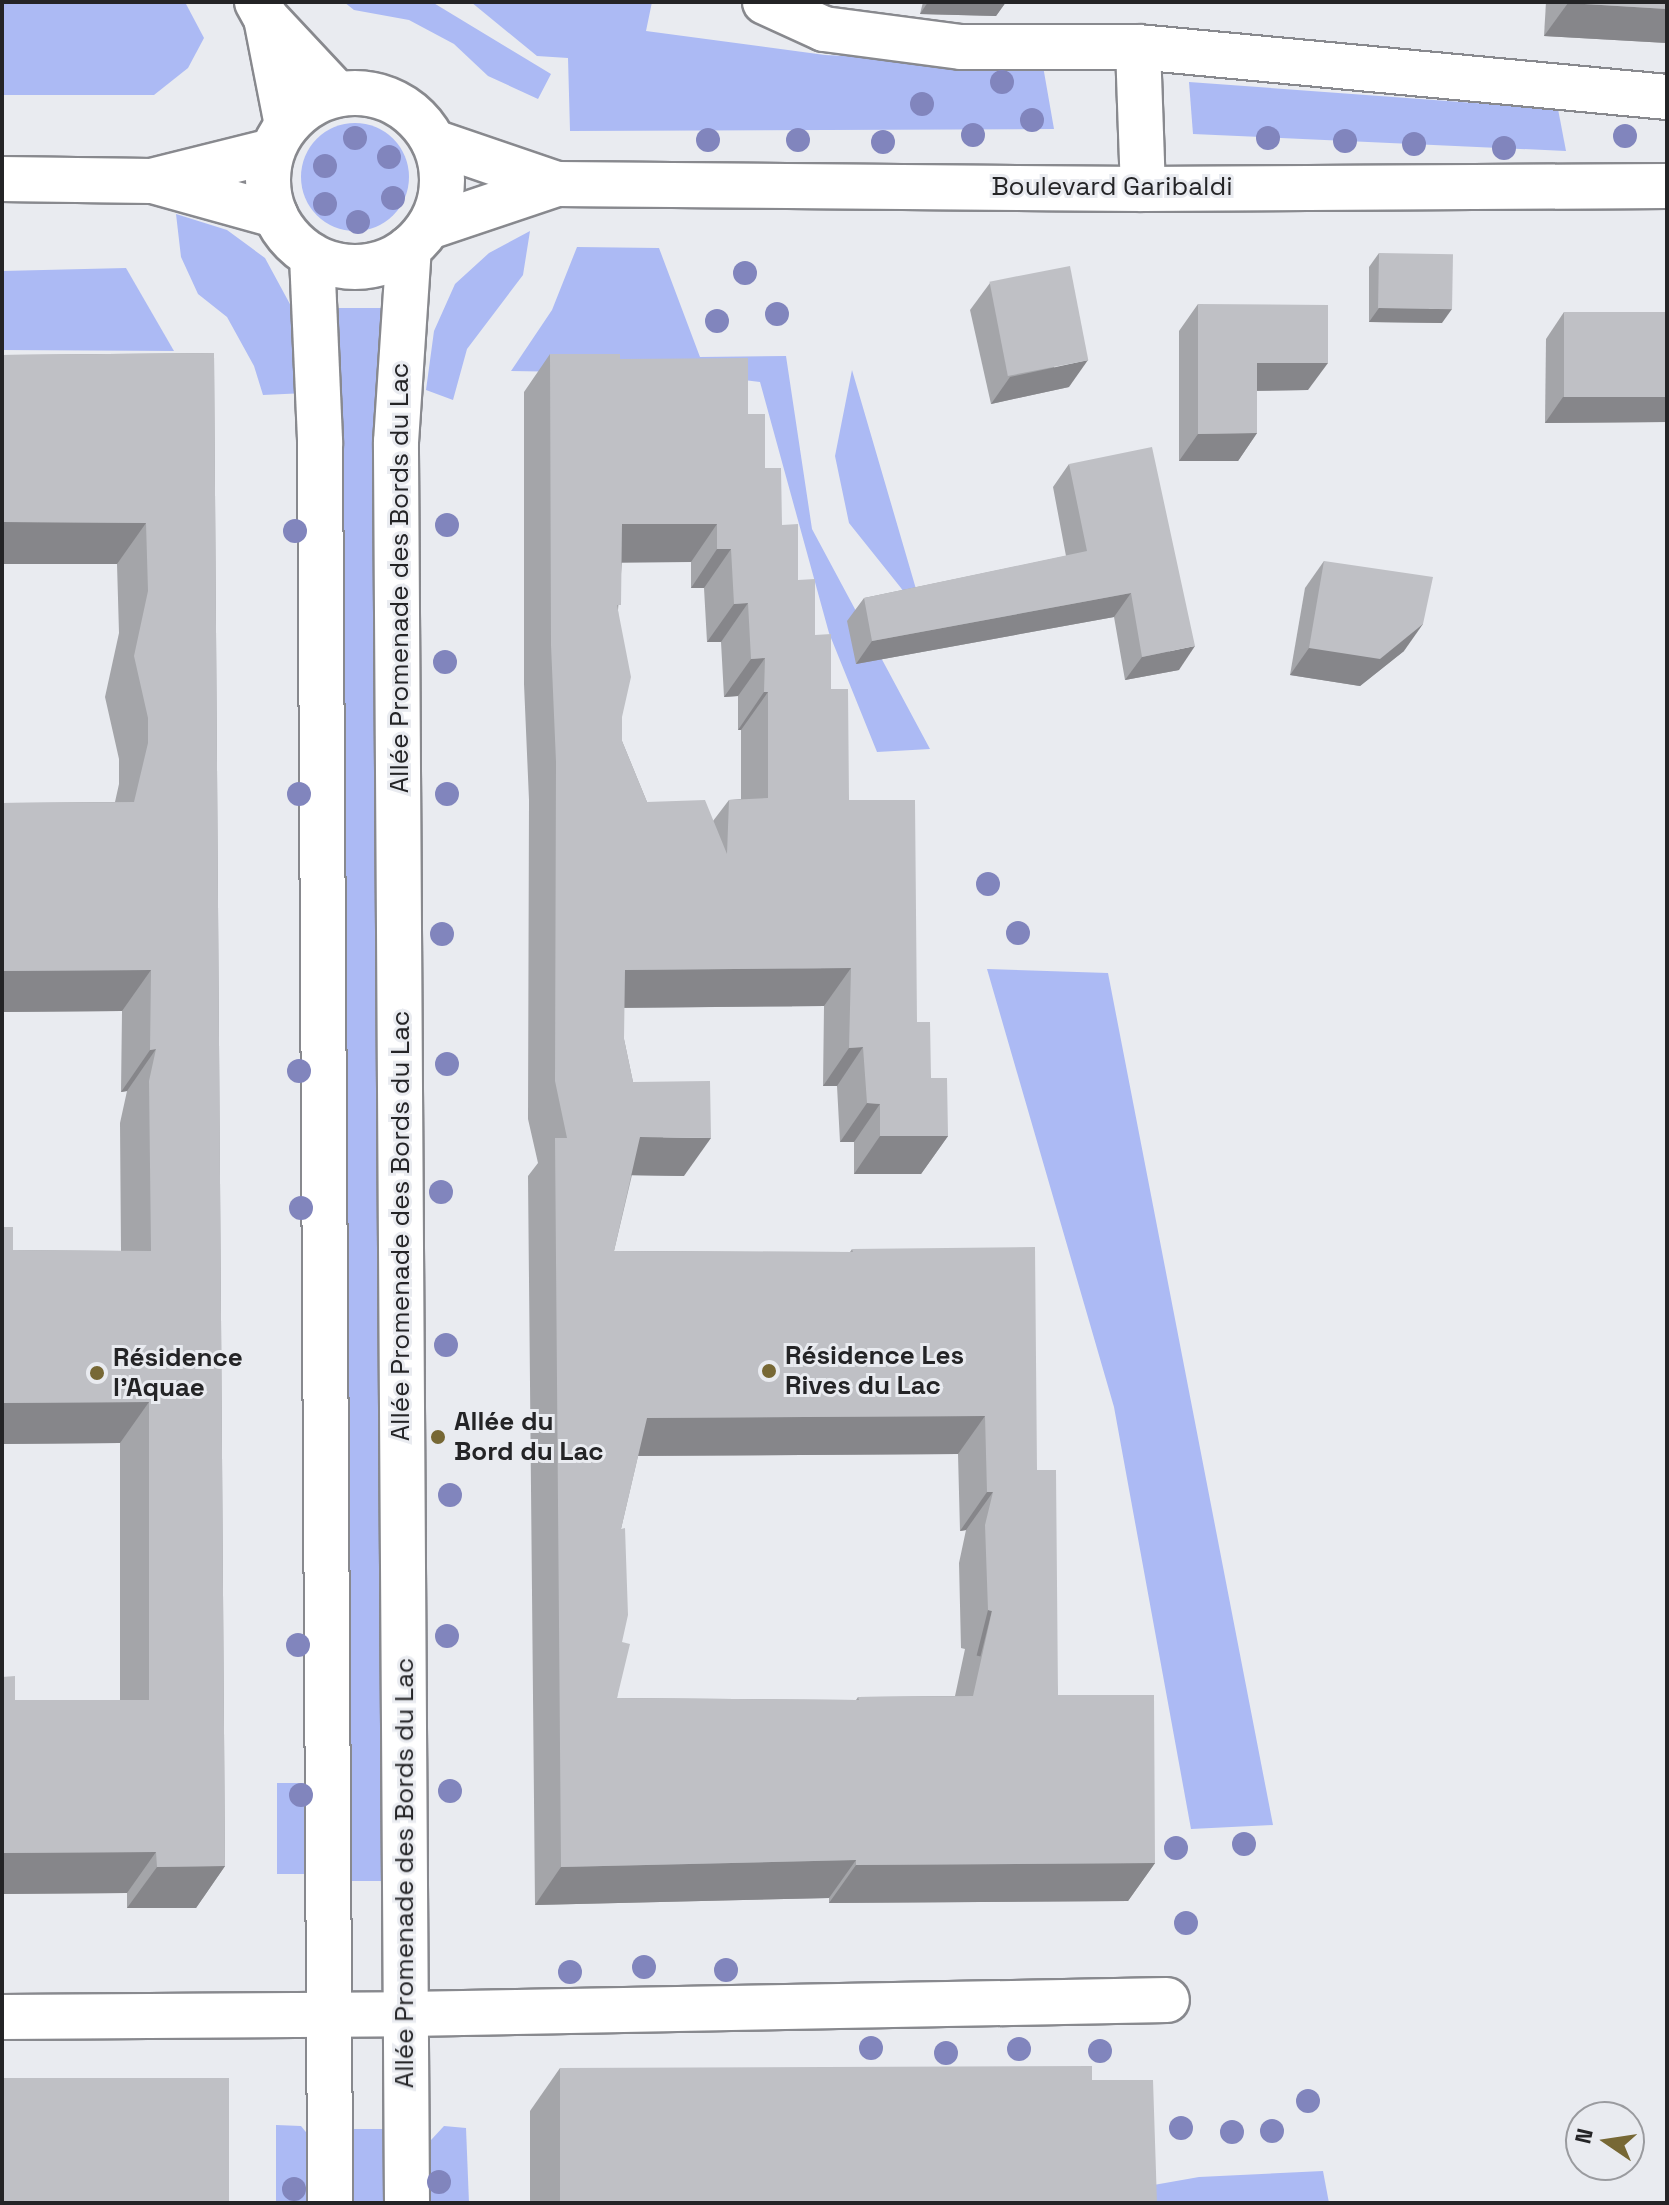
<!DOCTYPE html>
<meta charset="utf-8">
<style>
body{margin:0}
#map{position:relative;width:1669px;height:2205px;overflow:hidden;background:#e9ebf0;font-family:"Space Grotesk",sans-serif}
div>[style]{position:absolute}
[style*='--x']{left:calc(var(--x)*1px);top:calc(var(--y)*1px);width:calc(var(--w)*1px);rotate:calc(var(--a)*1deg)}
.green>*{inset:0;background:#acbaf4;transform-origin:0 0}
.round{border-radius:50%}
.roads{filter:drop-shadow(2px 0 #88898e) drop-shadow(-2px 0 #88898e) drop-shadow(0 2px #88898e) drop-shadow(0 -2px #88898e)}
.minor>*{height:44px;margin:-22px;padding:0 22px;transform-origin:22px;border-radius:22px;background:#fff}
.major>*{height:44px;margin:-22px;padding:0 22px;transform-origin:22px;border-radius:22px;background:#fff}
.major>.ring{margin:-22px;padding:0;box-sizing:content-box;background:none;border:44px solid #fff;border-radius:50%}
.trees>*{width:24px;height:24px;margin:-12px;border-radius:50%;background:#8185bd}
.wall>*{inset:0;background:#a4a5a9}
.shaded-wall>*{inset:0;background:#86868a;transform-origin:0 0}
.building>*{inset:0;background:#bfc0c5;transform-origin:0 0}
.dots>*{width:22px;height:22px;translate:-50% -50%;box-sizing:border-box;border:4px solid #e9ebf0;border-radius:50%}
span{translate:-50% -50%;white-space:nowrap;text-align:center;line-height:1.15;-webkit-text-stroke:6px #e9ebf0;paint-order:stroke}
.street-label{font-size:26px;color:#242426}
.poi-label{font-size:26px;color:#242426;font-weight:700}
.left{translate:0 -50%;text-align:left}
.frame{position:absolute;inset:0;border:4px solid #242426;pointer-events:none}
.north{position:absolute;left:1565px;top:2101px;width:80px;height:80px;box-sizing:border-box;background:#e9ebf0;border:2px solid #9a9b9f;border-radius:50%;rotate:283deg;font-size:22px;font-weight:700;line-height:32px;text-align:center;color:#242426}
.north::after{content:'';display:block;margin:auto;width:28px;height:36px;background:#776835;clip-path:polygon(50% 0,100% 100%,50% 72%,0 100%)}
</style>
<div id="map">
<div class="green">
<div style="clip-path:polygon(2px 2px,185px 2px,204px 38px,188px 68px,154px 95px,2px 95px)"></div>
<div style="clip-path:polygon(344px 2px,432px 2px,551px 74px,538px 99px,488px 76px,454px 44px,409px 20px,354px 10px)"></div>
<div style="clip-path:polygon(471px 2px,652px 2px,646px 31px,825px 55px,1043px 66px,1054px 129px,570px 131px,568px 58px,537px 56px)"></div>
<div style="clip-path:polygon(1189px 82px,1558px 109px,1566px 151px,1193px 134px)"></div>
<div class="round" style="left:301px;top:123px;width:108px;height:108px"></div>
<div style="clip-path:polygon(176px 214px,227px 230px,265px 258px,291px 306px,306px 393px,263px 395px,254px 366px,227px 317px,198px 294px,181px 257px)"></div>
<div style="clip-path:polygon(530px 231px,523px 275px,467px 349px,453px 400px,426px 390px,434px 331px,455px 284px,489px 253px)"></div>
<div style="clip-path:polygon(577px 247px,659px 248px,700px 357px,786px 356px,812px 529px,930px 749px,877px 752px,829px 633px,760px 382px,695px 374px,511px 371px,552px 310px)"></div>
<div style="clip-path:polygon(126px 268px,174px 351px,2px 350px,2px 271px)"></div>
<div style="left:384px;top:308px;width:1573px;height:47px;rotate:90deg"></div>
<div style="clip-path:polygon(852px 370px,928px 630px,901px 588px,849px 523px,835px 456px)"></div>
<div style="clip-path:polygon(987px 969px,1108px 973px,1273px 1825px,1191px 1829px,1114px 1407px)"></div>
<div style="left:277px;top:1783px;width:36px;height:91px"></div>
<div style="clip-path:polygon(276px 2125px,301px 2126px,314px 2142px,315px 2203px,276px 2203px)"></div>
<div style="clip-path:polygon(444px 2126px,466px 2128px,469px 2203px,431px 2203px,431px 2140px)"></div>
<div style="left:387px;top:2129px;width:74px;height:38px;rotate:90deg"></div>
<div style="clip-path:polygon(1323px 2171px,1329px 2203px,1150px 2203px,1148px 2186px,1199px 2177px)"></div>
</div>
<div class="roads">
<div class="minor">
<div style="--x:257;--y:2;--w:18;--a:61"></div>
<div style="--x:266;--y:18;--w:104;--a:46.9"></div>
<div style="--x:765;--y:2;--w:65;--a:24.6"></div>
<div style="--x:824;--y:29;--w:138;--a:7.5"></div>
<div style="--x:961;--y:47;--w:177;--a:0"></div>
<div style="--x:1138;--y:47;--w:142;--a:88"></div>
<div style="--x:266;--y:18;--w:109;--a:78.9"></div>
<div style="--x:1138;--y:47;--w:531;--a:5.4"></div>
<div style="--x:312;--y:256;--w:186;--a:87.5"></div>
<div style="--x:320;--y:442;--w:1761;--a:89.67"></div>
<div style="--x:2;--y:2017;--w:404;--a:-0.4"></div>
<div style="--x:406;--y:2014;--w:761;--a:-1.05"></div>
<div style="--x:407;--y:2203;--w:1761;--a:-90.36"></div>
<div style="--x:396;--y:442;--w:194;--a:-86.2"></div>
</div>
<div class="major">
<div class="ring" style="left:268px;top:93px;width:130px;height:130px"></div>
<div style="--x:434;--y:142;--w:130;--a:18.9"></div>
<div style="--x:557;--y:184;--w:586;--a:0.49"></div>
<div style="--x:1143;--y:189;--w:524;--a:-0.33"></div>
<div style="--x:2;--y:179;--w:149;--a:0.8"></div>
<div style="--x:151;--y:181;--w:125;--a:-13.9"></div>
<div style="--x:153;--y:181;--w:127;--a:15.6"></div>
<div style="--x:429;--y:227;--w:135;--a:-18.6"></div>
</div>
</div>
<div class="trees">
<div style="left:1002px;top:82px"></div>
<div style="left:922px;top:104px"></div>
<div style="left:1032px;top:120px"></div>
<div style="left:973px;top:135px"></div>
<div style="left:1625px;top:136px"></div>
<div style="left:355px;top:138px"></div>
<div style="left:1268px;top:138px"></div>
<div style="left:708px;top:140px"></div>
<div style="left:798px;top:140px"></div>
<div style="left:1345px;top:141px"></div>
<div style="left:883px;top:142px"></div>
<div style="left:1414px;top:144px"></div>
<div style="left:1504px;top:148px"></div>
<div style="left:389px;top:157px"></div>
<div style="left:325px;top:166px"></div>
<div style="left:393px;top:198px"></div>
<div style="left:325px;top:204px"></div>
<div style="left:358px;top:222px"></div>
<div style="left:745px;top:273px"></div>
<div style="left:777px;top:314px"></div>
<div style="left:717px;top:321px"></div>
<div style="left:447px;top:525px"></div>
<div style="left:295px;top:531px"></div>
<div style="left:445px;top:662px"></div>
<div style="left:299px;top:794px"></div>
<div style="left:447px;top:794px"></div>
<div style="left:988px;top:884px"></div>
<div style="left:1018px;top:933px"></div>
<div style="left:442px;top:934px"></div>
<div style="left:447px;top:1064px"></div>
<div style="left:299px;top:1071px"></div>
<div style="left:441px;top:1192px"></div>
<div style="left:301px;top:1208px"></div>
<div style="left:446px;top:1345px"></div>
<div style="left:450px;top:1495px"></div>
<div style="left:447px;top:1636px"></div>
<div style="left:298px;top:1645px"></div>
<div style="left:450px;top:1791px"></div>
<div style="left:301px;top:1795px"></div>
<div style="left:1244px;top:1844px"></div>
<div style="left:1176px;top:1848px"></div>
<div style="left:1186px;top:1923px"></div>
<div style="left:644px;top:1967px"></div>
<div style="left:726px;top:1970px"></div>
<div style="left:570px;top:1972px"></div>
<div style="left:871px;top:2048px"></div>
<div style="left:1019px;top:2049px"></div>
<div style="left:1100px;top:2051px"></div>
<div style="left:946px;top:2053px"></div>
<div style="left:1308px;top:2101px"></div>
<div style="left:1181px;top:2128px"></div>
<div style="left:1272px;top:2131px"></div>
<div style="left:1232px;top:2132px"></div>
<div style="left:439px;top:2182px"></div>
<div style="left:294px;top:2189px"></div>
</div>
<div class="wall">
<div style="clip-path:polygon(923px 2px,1006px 2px,996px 16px,920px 14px)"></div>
<div style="clip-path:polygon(1546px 2px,1667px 2px,1667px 43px,1544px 36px)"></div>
<div style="clip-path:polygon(1379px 253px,1442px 323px,1369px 322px,1369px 267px)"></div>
<div style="clip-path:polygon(990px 283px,1069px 387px,991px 404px,970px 310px)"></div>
<div style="clip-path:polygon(1198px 304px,1308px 390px,1257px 391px,1257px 433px,1238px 461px,1179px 461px,1179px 331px)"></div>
<div style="clip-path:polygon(1564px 312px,1667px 312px,1667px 422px,1545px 423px,1546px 339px)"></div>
<div style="clip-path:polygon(214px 353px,225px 1866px,196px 1908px,127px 1908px,127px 1893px,2px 1894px,2px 1677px,15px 1700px,120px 1700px,120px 1443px,2px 1444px,2px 1227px,13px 1250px,121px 1251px,120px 1123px,127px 1091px,121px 1092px,122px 1011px,2px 1012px,2px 803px,115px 802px,119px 784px,119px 759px,105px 697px,119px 633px,117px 564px,2px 564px,2px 355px)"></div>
<div style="clip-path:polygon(evenodd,550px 354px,620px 359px,748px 414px,831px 689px,849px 800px,917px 1022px,931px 1078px,948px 1136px,921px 1174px,854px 1174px,854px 1142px,840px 1142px,837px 1086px,823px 1086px,824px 1006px,624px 1008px,624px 1039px,633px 1082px,684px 1176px,632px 1175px,614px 1251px,850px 1252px,852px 1249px,1037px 1470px,1058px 1695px,1155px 1863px,1128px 1901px,829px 1903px,829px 1898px,535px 1905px,528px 1176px,538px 1163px,528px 1119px,529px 800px,524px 684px,524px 392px,550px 354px,622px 562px,691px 562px,691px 588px,704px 588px,707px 642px,721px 642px,724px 697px,738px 696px,738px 730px,741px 730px,741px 799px,729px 800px,713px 821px,647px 802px,622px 741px,622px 717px,618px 610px,622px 562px,550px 354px,958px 1454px,960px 1531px,966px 1530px,959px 1563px,961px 1648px,965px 1649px,955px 1696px,858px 1697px,856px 1700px,617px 1698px,622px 1642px,621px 1529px,638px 1456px,958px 1454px)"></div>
<div style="clip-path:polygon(1069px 464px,1179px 670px,1125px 680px,1114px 617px,856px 664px,847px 621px,864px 598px,1066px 556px,1053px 487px)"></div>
<div style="clip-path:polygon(1324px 561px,1404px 651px,1360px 686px,1290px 675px,1305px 588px)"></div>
<div style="clip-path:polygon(560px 2068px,1092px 2080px,1157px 2203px,530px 2203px,530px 2111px)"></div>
</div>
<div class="shaded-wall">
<div style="clip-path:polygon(928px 2px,1006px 2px,996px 16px,920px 14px)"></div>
<div style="clip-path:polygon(1568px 3px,1667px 9px,1667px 43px,1544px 36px)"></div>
<div style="clip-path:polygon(1379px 308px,1452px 309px,1442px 323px,1369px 322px)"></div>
<div style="clip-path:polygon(1088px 360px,1069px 387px,991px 404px,1010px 377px)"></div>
<div style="clip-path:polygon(1257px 363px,1328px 363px,1308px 390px,1238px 391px)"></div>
<div style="clip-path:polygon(1667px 396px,1667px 422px,1545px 423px,1563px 397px)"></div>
<div style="clip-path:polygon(1257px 433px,1238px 461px,1179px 461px,1198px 434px)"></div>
<div style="clip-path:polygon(2px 522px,146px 523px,117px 564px,2px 564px)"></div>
<div style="clip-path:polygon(622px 524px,717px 524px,691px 562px,595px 563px)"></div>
<div style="clip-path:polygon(717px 549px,731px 549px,704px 588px,691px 588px)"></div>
<div style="clip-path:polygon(1131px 593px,1114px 617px,856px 664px,872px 641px)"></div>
<div style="clip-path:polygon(748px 603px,721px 642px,707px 642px,734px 604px)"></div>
<div style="clip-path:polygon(1423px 624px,1404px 651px,1360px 686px,1290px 675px,1309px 648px)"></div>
<div style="clip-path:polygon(1195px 646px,1179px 670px,1125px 680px,1142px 657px)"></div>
<div style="clip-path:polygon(765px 658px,738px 696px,724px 697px,751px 659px)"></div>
<div style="clip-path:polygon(764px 692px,768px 692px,741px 730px,738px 730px)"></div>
<div style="clip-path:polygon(851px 968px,824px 1006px,598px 1008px,625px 970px)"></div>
<div style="clip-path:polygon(151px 970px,122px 1011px,2px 1012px,2px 971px)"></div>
<div style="clip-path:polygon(863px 1047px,837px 1086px,823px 1086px,849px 1048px)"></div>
<div style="clip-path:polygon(156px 1049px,127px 1091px,121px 1092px,150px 1050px)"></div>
<div style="clip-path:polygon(867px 1103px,880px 1104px,854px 1142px,840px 1142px)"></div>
<div style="clip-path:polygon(880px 1136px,948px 1136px,921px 1174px,854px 1174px)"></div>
<div style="clip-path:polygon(640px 1137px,711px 1138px,684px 1176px,614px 1175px)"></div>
<div style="clip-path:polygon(149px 1402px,120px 1443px,2px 1444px,2px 1403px)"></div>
<div style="clip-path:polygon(985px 1416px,958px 1454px,620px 1456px,647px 1418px)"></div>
<div style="clip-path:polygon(987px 1492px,993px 1492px,966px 1530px,960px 1531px)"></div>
<div style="left:988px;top:1610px;width:4px;height:47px;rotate:14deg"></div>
<div style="clip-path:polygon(156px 1852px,127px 1893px,2px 1894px,2px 1853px)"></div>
<div style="clip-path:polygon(856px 1860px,829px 1898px,535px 1905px,561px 1867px)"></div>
<div style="clip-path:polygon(1155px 1863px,1128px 1901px,829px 1903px,856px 1865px)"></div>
<div style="clip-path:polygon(225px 1866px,196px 1908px,127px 1908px,157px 1867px)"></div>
</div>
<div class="building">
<div style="clip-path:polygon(1568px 2px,1667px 2px,1667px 9px,1568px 3px)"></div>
<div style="left:1379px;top:253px;width:74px;height:55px;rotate:1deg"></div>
<div style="left:1070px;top:266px;width:96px;height:82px;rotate:79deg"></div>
<div style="clip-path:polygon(1198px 304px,1328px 305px,1328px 363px,1257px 363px,1257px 433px,1198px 434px)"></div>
<div style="left:1564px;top:312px;width:103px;height:85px"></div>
<div style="clip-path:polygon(214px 353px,225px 1866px,157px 1867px,156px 1852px,2px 1853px,2px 1677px,15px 1676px,15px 1700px,149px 1700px,149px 1402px,2px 1403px,2px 1227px,13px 1227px,13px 1250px,151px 1251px,149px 1081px,156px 1049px,150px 1050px,151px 970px,2px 971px,2px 803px,134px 802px,148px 743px,148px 718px,134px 656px,148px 591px,146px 523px,2px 522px,2px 355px)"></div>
<div style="clip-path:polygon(evenodd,550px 354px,620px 354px,620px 359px,748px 358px,748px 414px,765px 414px,765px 468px,781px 468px,782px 525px,798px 524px,798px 580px,815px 579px,815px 635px,831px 634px,831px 689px,848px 689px,849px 800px,915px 800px,917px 1022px,930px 1022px,931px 1078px,947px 1078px,948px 1136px,880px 1136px,880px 1104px,867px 1103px,863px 1047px,849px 1048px,851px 968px,625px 970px,624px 1039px,633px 1082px,710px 1081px,711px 1138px,640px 1137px,614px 1251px,853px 1252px,852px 1249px,1035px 1247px,1037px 1470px,1056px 1470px,1058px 1695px,1154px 1695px,1155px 1863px,856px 1865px,856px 1860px,561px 1867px,555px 1138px,567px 1138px,555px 1081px,556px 762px,551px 645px,550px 354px,622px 524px,717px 524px,717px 549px,731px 549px,734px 604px,748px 603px,751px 659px,765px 658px,764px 692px,768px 692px,768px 798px,729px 800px,727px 854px,705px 800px,647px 802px,622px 741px,622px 717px,631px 677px,617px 605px,621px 605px,622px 524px,550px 354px,985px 1416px,987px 1492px,993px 1492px,985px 1525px,988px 1610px,992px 1611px,973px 1696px,858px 1697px,859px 1700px,617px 1698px,630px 1644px,622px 1642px,628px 1615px,625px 1528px,621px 1529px,647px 1418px,985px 1416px)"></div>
<div style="clip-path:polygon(1152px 447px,1195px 646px,1142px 657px,1131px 593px,872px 641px,864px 598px,1087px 551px,1069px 464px)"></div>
<div style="clip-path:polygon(1324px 561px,1433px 577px,1423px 624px,1380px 659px,1309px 648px)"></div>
<div style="clip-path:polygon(1092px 2066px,1092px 2080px,1153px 2080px,1157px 2203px,560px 2203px,560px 2068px)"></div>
<div style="left:2px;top:2078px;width:227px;height:125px"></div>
</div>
<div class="dots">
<div style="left:769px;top:1371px;background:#776835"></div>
<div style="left:97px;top:1373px;background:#776835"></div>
<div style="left:438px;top:1437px;background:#776835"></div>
</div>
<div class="street-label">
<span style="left:1112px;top:187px">Boulevard Garibaldi</span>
<span style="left:400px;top:578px;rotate:-90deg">Allée Promenade des Bords du Lac</span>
<span style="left:401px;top:1226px;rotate:-90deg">Allée Promenade des Bords du Lac</span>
<span style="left:405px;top:1873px;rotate:-90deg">Allée Promenade des Bords du Lac</span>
</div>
<div class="poi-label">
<span class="left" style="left:785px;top:1371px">Résidence Les<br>Rives du Lac</span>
<span class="left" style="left:113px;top:1373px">Résidence<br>l'Aquae</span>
<span class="left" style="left:454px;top:1437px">Allée du<br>Bord du Lac</span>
</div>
<div class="frame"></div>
<div class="north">N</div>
</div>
